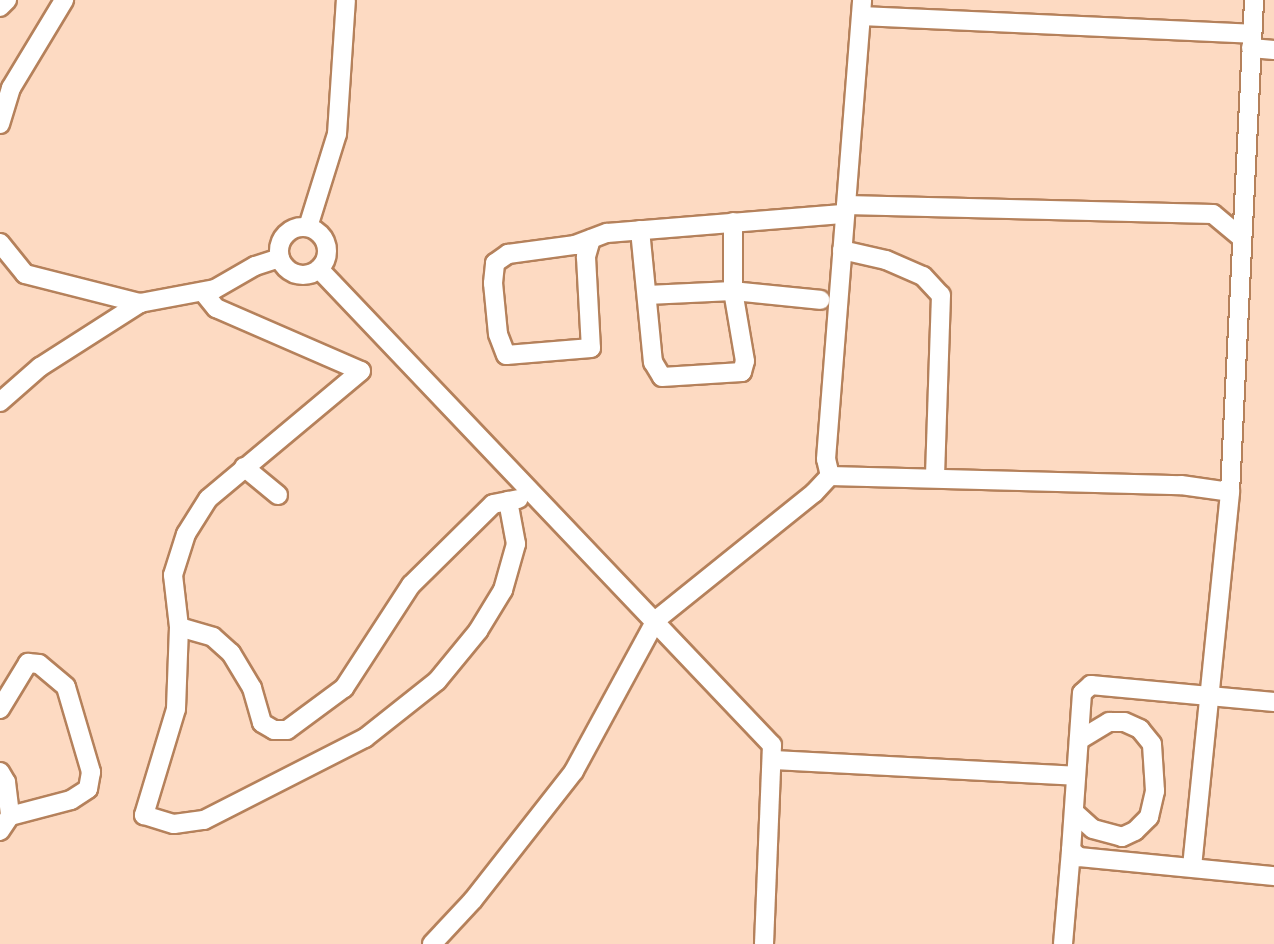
<!DOCTYPE html>
<style>
body{margin:0}
#map{position:relative;width:1274px;height:944px;overflow:hidden;background:#fddac2;font-family:"PT Sans Narrow",sans-serif}
div>[style]{position:absolute}
[style*='--x']{left:calc(var(--x)*1px);top:calc(var(--y)*1px);width:calc(var(--w)*1px);rotate:calc(var(--a)*1deg)}
.roads{filter:drop-shadow(2px 0 #b5815b) drop-shadow(-2px 0 #b5815b) drop-shadow(0 2px #b5815b) drop-shadow(0 -2px #b5815b)}
.minor>*{height:18px;margin:-9px;padding:0 9px;transform-origin:9px;border-radius:9px;background:#fff}
.minor>.ring{margin:-9px;padding:0;box-sizing:content-box;background:none;border:18px solid #fff;border-radius:50%}
span{translate:-50% -50%;white-space:nowrap;text-align:center;line-height:1.15;-webkit-text-stroke:8px #f8ece5;paint-order:stroke}
</style>
<div id="map">
<div class="roads">
<div class="minor">
<div style="--x:0;--y:7;--w:10;--a:-45"></div>
<div style="--x:861;--y:16;--w:391;--a:2.6"></div>
<div style="--x:1251;--y:48;--w:23;--a:5"></div>
<div style="--x:0;--y:124;--w:38;--a:-73"></div>
<div style="--x:11;--y:88;--w:103;--a:-58.9"></div>
<div style="--x:846;--y:205;--w:367;--a:1.4"></div>
<div style="--x:1213;--y:214;--w:38;--a:40"></div>
<div class="ring" style="left:279px;top:227px;width:30px;height:30px"></div>
<div style="--x:308;--y:227;--w:97;--a:-72.7"></div>
<div style="--x:337;--y:134;--w:134;--a:-86.2"></div>
<div style="--x:640;--y:230;--w:133;--a:84.4"></div>
<div style="--x:653;--y:362;--w:17;--a:59"></div>
<div style="--x:662;--y:377;--w:80;--a:-3.6"></div>
<div style="--x:742;--y:372;--w:11;--a:-75"></div>
<div style="--x:745;--y:361;--w:71;--a:-99.7"></div>
<div style="--x:733;--y:291;--w:69;--a:-90"></div>
<div style="--x:591;--y:239;--w:19;--a:106"></div>
<div style="--x:586;--y:257;--w:91;--a:86.9"></div>
<div style="--x:591;--y:348;--w:85;--a:175.3"></div>
<div style="--x:506;--y:355;--w:22;--a:-111"></div>
<div style="--x:498;--y:334;--w:51;--a:-95.6"></div>
<div style="--x:493;--y:283;--w:20;--a:-84"></div>
<div style="--x:495;--y:263;--w:16;--a:-35"></div>
<div style="--x:508;--y:254;--w:68;--a:-7.7"></div>
<div style="--x:575;--y:245;--w:34;--a:-21"></div>
<div style="--x:607;--y:233;--w:239;--a:-4.6"></div>
<div style="--x:0;--y:243;--w:40;--a:51"></div>
<div style="--x:25;--y:274;--w:119;--a:14.2"></div>
<div style="--x:140;--y:303;--w:76;--a:-10.6"></div>
<div style="--x:215;--y:289;--w:46;--a:-29.9"></div>
<div style="--x:255;--y:266;--w:26;--a:-18"></div>
<div style="--x:842;--y:250;--w:45;--a:12.8"></div>
<div style="--x:886;--y:260;--w:40;--a:23.4"></div>
<div style="--x:923;--y:276;--w:26;--a:47"></div>
<div style="--x:941;--y:295;--w:182;--a:91.9"></div>
<div style="--x:319;--y:269;--w:657;--a:46.42"></div>
<div style="--x:772;--y:745;--w:199;--a:92.3"></div>
<div style="--x:203;--y:292;--w:21;--a:51"></div>
<div style="--x:216;--y:308;--w:158;--a:23.5"></div>
<div style="--x:361;--y:371;--w:199;--a:140.1"></div>
<div style="--x:208;--y:499;--w:41;--a:122.2"></div>
<div style="--x:186;--y:534;--w:43;--a:107.6"></div>
<div style="--x:173;--y:575;--w:52;--a:83.4"></div>
<div style="--x:179;--y:627;--w:82;--a:92.1"></div>
<div style="--x:176;--y:709;--w:111;--a:106.8"></div>
<div style="--x:144;--y:815;--w:31;--a:17"></div>
<div style="--x:174;--y:824;--w:30;--a:-8"></div>
<div style="--x:204;--y:820;--w:181;--a:-27"></div>
<div style="--x:365;--y:738;--w:92;--a:-38.4"></div>
<div style="--x:437;--y:681;--w:65;--a:-50.6"></div>
<div style="--x:478;--y:631;--w:48;--a:-58.6"></div>
<div style="--x:503;--y:590;--w:48;--a:-74.2"></div>
<div style="--x:516;--y:544;--w:44;--a:-100.5"></div>
<div style="--x:647;--y:295;--w:86;--a:-2.7"></div>
<div style="--x:733;--y:291;--w:88;--a:5.8"></div>
<div style="--x:0;--y:402;--w:53;--a:-41.2"></div>
<div style="--x:40;--y:367;--w:119;--a:-32.6"></div>
<div style="--x:244;--y:467;--w:44;--a:39.5"></div>
<div style="--x:830;--y:476;--w:17;--a:-103"></div>
<div style="--x:826;--y:459;--w:460;--a:-85.5"></div>
<div style="--x:179;--y:627;--w:35;--a:16"></div>
<div style="--x:213;--y:637;--w:24;--a:42"></div>
<div style="--x:231;--y:653;--w:41;--a:59"></div>
<div style="--x:252;--y:688;--w:36;--a:74"></div>
<div style="--x:262;--y:723;--w:14;--a:30"></div>
<div style="--x:274;--y:730;--w:13;--a:0"></div>
<div style="--x:287;--y:730;--w:71;--a:-36.4"></div>
<div style="--x:344;--y:688;--w:123;--a:-57"></div>
<div style="--x:411;--y:585;--w:115;--a:-44.6"></div>
<div style="--x:493;--y:504;--w:26;--a:-11"></div>
<div style="--x:1274;--y:702;--w:184;--a:-174.7"></div>
<div style="--x:1091;--y:685;--w:12;--a:138"></div>
<div style="--x:1082;--y:693;--w:157;--a:94"></div>
<div style="--x:1071;--y:850;--w:11;--a:41"></div>
<div style="--x:1079;--y:857;--w:196;--a:5.6"></div>
<div style="--x:0;--y:709;--w:54;--a:-58.7"></div>
<div style="--x:28;--y:663;--w:11;--a:5"></div>
<div style="--x:39;--y:664;--w:35;--a:40"></div>
<div style="--x:66;--y:687;--w:89;--a:73.6"></div>
<div style="--x:91;--y:772;--w:17;--a:100"></div>
<div style="--x:88;--y:789;--w:20;--a:147"></div>
<div style="--x:71;--y:800;--w:63;--a:165.3"></div>
<div style="--x:773;--y:760;--w:303;--a:3"></div>
<div style="--x:0;--y:772;--w:12;--a:59"></div>
<div style="--x:6;--y:782;--w:34;--a:83"></div>
<div style="--x:10;--y:816;--w:18;--a:124"></div>
<div style="--x:1074;--y:812;--w:25;--a:42"></div>
<div style="--x:1093;--y:829;--w:30;--a:15"></div>
<div style="--x:1122;--y:837;--w:14;--a:-25"></div>
<div style="--x:1135;--y:831;--w:20;--a:-45"></div>
<div style="--x:1149;--y:817;--w:27;--a:-77"></div>
<div style="--x:1155;--y:791;--w:47;--a:-93.7"></div>
<div style="--x:1152;--y:744;--w:19;--a:-129"></div>
<div style="--x:1140;--y:729;--w:17;--a:-156"></div>
<div style="--x:1124;--y:722;--w:15;--a:180"></div>
<div style="--x:1109;--y:722;--w:35;--a:149"></div>
<div style="--x:1192;--y:867;--w:377;--a:-84.2"></div>
<div style="--x:1230;--y:492;--w:493;--a:-87.2"></div>
<div style="--x:432;--y:944;--w:60;--a:-47"></div>
<div style="--x:473;--y:900;--w:164;--a:-51.9"></div>
<div style="--x:574;--y:771;--w:172;--a:-61.5"></div>
<div style="--x:656;--y:620;--w:203;--a:-38.8"></div>
<div style="--x:814;--y:493;--w:23;--a:-47"></div>
<div style="--x:830;--y:476;--w:351;--a:1.5"></div>
<div style="--x:1181;--y:485;--w:49;--a:8.1"></div>
<div style="--x:1063;--y:944;--w:94;--a:-85.1"></div>
</div>
</div>
</div>
